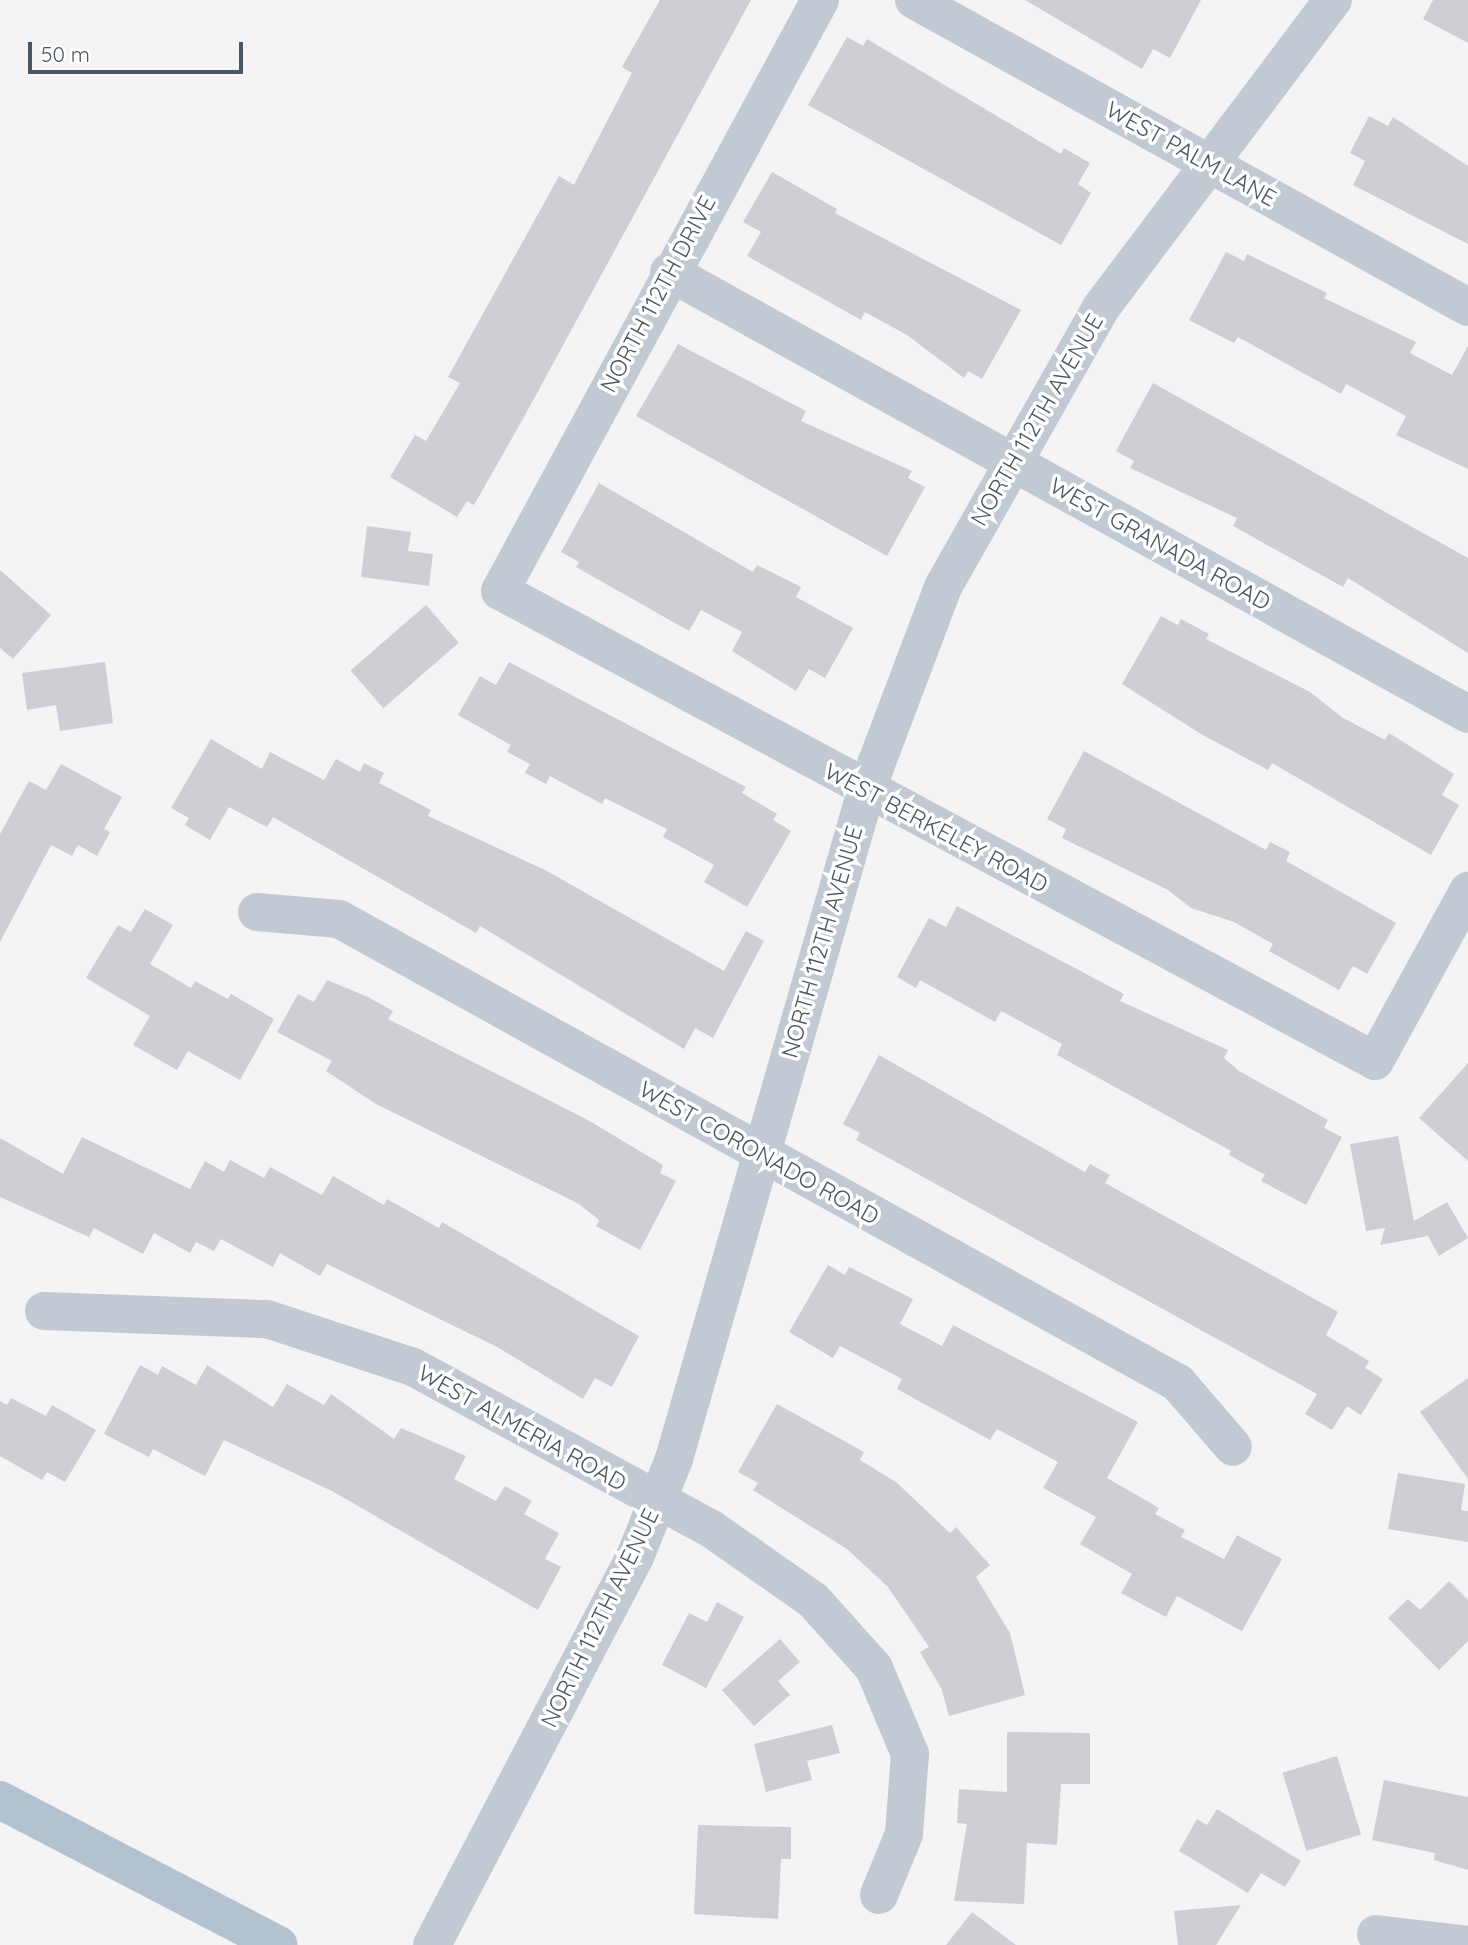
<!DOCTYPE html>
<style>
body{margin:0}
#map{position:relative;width:1468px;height:1945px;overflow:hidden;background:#f5f3f3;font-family:Quicksand,sans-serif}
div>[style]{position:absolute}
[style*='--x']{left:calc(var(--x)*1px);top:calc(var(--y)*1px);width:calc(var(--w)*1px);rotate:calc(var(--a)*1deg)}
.building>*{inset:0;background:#cdcfd5;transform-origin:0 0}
.minor>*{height:38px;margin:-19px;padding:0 19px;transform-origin:19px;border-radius:19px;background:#c1cad2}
.major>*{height:38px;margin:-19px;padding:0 19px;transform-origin:19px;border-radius:19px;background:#b3c2d1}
span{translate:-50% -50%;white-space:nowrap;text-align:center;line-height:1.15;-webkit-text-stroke:7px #fff;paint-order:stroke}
.street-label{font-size:23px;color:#4a5661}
.scale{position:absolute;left:28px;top:42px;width:215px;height:32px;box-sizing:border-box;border:4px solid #4a5661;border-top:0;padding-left:9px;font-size:21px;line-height:24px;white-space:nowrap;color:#4a5661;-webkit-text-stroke:5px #fff;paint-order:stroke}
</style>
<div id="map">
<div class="building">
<div style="clip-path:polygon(660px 0,751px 0,524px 417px,474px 505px,467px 501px,457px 517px,390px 477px,415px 435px,426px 441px,460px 383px,448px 377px,559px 176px,574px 185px,632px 73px,622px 67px)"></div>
<div style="clip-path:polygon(1025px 0,1201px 0,1170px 58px,1153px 49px,1142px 69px)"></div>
<div style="clip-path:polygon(1433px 0,1468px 0,1468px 43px,1423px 19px)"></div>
<div style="clip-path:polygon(847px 37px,863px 46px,867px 39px,1061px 154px,1064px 148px,1090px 163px,1078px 184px,1091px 193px,1061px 245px,808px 105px)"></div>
<div style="clip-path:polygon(1369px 116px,1388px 126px,1393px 117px,1468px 166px,1468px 244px,1353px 185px,1365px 161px,1350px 153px)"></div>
<div style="clip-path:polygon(772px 172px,837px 209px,835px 213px,1021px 310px,982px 379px,968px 371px,964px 378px,907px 335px,865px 312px,861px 320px,747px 256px,761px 232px,743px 222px)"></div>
<div style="clip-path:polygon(1226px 252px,1244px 261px,1247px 254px,1327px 293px,1324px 298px,1416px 342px,1410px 353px,1452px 375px,1468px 346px,1468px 469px,1396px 435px,1406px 416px,1346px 384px,1341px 394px,1238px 337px,1234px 343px,1189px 320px)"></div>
<div style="clip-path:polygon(678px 344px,806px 411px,801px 421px,912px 471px,908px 478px,925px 487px,887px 556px,636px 416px)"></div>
<div style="clip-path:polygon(1153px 383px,1468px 558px,1468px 653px,1348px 578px,1343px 587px,1233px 526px,1237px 518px,1130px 468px,1134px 461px,1116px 451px)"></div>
<div style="clip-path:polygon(599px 483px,753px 572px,757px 565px,801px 587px,796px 597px,853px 628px,825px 678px,809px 669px,796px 691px,732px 651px,742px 632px,701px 610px,689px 631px,576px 567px,579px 562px,561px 552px)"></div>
<div style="clip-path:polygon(367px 526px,411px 532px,408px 551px,433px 554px,429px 586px,361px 577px)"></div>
<div style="clip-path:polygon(0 570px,51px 615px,13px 659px,0 648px)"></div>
<div style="left:426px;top:605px;width:50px;height:100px;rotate:49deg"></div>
<div style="clip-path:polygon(1161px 616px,1178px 625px,1181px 619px,1209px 634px,1206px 639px,1310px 692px,1343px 718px,1385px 740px,1389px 733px,1454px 774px,1442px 795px,1459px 805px,1431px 855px,1272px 763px,1268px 770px,1201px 734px,1122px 684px)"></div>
<div style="clip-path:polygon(105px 662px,113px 723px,60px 731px,56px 705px,27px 710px,22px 673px)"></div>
<div style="clip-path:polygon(509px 662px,746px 787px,742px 793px,777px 814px,773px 820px,791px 831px,747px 907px,704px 882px,714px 865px,663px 837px,667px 829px,605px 798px,602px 804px,550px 776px,546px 784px,525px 773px,530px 764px,507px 752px,511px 745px,458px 715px,480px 676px,496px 685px)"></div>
<div style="clip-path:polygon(211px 739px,262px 769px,270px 752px,324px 780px,336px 759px,360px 772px,364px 763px,384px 773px,379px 783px,431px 810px,428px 816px,545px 870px,724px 971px,746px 931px,764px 941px,713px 1038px,695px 1028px,684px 1049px,480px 926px,476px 933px,273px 817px,267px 827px,229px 807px,210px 840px,185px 825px,189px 818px,171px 808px)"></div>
<div style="clip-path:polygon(1084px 751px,1266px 850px,1270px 842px,1290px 852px,1286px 861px,1396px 923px,1367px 974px,1353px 966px,1339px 990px,1269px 951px,1273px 944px,1234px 922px,1191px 908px,1168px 890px,1062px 838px,1066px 829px,1047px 819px)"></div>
<div style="clip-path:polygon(61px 764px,122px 797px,104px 829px,110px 832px,97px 856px,78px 845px,72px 856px,51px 845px,0 942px,0 834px,29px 781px,46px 790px)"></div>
<div style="clip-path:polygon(957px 906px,1124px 994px,1120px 1001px,1228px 1050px,1224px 1058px,1239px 1071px,1328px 1120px,1324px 1128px,1342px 1137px,1306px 1205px,1261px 1181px,1265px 1175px,1229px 1155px,1231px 1151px,1057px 1055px,1062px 1044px,1001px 1011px,995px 1022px,920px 980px,916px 988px,897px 977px,929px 918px,946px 927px)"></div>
<div style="clip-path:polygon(145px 909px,173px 925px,150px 964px,191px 988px,195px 981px,228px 999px,231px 994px,274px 1019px,240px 1080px,188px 1051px,177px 1070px,133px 1045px,150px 1016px,86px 978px,118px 925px,131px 932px)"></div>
<div style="clip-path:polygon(327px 980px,368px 997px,393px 1011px,388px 1019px,586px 1119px,663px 1165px,660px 1173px,676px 1181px,640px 1250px,596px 1226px,599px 1220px,579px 1204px,376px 1104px,326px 1071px,332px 1061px,277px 1032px,298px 994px,314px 1002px)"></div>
<div style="clip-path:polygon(879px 1055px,1085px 1172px,1090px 1164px,1110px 1175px,1105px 1183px,1338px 1312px,1326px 1335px,1369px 1361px,1365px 1368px,1383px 1379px,1361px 1415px,1347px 1406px,1332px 1430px,1305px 1414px,1317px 1394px,856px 1140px,860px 1133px,843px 1124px)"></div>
<div style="clip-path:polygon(1468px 1063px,1468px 1161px,1419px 1118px)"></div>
<div style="clip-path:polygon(1398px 1136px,1414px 1221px,1447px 1202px,1468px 1238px,1439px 1256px,1428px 1236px,1380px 1245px,1385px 1228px,1366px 1231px,1350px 1144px)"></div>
<div style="clip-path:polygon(82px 1137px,190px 1189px,205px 1161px,224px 1172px,230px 1160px,264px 1178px,270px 1167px,322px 1195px,333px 1176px,384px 1205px,387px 1199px,439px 1228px,442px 1222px,639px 1336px,612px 1387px,595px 1378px,583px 1399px,499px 1348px,327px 1264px,320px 1276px,280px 1253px,273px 1267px,221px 1239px,214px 1251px,196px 1242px,190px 1253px,154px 1233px,143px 1254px,94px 1228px,89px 1237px,0 1197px,0 1138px,63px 1174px)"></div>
<div style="clip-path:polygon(828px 1265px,845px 1275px,849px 1267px,913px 1299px,900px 1324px,942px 1346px,953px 1325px,1138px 1422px,1107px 1478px,1159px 1508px,1155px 1514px,1185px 1530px,1181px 1537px,1224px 1559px,1237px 1535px,1282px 1559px,1242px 1631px,1177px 1596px,1166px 1617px,1121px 1593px,1132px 1574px,1080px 1544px,1096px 1517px,1043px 1488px,1058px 1462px,997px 1429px,990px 1440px,897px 1389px,902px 1379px,840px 1346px,833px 1358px,789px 1332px)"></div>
<div style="clip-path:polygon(140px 1365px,158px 1375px,162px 1366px,196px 1385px,207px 1365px,273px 1407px,287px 1384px,324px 1405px,331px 1394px,394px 1439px,401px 1428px,466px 1456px,454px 1479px,496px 1501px,505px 1486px,532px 1501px,524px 1514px,559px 1533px,545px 1559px,561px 1567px,538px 1610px,332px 1491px,224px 1440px,205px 1476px,153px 1449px,149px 1457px,104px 1434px)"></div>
<div style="clip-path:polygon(1468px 1378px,1468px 1479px,1420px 1412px)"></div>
<div style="clip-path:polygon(11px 1398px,46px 1416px,52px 1405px,96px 1430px,65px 1482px,47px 1472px,42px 1480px,0 1456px,0 1401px,7px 1405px)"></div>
<div style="clip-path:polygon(777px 1404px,864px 1452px,860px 1460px,896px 1482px,950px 1533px,956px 1527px,990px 1565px,976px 1577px,1010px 1633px,1025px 1695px,949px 1716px,942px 1690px,920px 1652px,929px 1647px,888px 1587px,847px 1549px,753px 1490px,758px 1483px,738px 1472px)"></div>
<div style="clip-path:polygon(1398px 1473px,1465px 1484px,1461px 1510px,1468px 1511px,1468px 1542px,1388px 1529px)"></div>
<div style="clip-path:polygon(1449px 1581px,1468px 1600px,1468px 1641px,1439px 1670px,1388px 1618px,1408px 1599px,1420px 1610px)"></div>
<div style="clip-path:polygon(717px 1602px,744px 1617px,706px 1688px,662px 1665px,689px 1613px,707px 1622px)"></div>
<div style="clip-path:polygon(780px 1639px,800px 1662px,778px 1681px,790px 1695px,754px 1726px,722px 1690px)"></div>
<div style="clip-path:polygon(832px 1725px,840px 1753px,807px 1761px,812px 1780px,766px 1792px,754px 1744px)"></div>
<div style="clip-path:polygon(1007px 1732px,1090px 1733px,1090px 1784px,1061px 1784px,1057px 1845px,1027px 1843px,1024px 1904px,954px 1901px,967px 1824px,957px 1823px,959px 1789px,1007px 1792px)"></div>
<div style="left:1337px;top:1756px;width:82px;height:57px;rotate:73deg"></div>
<div style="clip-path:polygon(1384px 1780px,1468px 1797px,1468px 1870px,1434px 1860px,1435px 1853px,1372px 1840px)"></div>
<div style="clip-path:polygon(1217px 1809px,1301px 1861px,1285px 1887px,1261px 1873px,1248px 1893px,1179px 1851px,1197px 1819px,1207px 1825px)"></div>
<div style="clip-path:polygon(698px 1825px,791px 1827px,791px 1859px,781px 1859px,778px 1919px,694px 1914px)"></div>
<div style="clip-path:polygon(1241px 1905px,1216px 1945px,1178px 1945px,1174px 1911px)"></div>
<div style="clip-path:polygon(972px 1912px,1016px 1945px,946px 1945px)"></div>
</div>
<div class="minor">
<div style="--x:820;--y:0;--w:672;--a:118.43"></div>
<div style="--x:500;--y:591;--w:993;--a:28.24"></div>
<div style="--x:1375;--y:1061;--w:194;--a:-61.3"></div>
<div style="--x:914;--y:0;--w:633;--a:28.99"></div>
<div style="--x:669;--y:272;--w:913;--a:28.95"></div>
<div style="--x:257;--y:912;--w:82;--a:4.9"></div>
<div style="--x:339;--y:919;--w:959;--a:28.94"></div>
<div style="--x:1178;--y:1383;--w:84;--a:49.3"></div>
<div style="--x:44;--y:1311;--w:223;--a:2.1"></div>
<div style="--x:267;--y:1319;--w:154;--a:18.2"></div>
<div style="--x:413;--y:1367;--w:338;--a:28.5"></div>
<div style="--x:710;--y:1528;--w:126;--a:35"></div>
<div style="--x:813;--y:1600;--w:91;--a:48.1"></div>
<div style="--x:874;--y:1668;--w:93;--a:67.3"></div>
<div style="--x:910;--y:1754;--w:80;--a:94.3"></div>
<div style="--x:904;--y:1834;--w:66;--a:112.3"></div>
<div style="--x:1376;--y:1934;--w:93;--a:6.8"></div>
<div style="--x:432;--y:1945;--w:438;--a:-62.4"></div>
<div style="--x:635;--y:1557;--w:105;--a:-68.3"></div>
<div style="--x:674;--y:1459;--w:695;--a:-73.96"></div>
<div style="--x:866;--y:791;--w:218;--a:-69.3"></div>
<div style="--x:943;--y:587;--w:319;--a:-60.5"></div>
<div style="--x:1100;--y:309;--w:387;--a:-53"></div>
</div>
<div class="major">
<div style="--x:0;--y:1800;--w:314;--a:27.5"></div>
</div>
<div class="street-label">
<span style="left:1191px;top:154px;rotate:29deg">WEST PALM LANE</span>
<span style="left:658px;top:294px;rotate:-62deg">NORTH 112TH DRIVE</span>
<span style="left:1037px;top:420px;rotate:-60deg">NORTH 112TH AVENUE</span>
<span style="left:1160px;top:544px;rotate:29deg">WEST GRANADA ROAD</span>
<span style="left:936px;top:828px;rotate:28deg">WEST BERKELEY ROAD</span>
<span style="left:822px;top:942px;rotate:-74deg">NORTH 112TH AVENUE</span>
<span style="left:759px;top:1153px;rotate:29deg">WEST CORONADO ROAD</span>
<span style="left:522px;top:1428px;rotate:29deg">WEST ALMERIA ROAD</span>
<span style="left:600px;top:1618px;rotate:-64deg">NORTH 112TH AVENUE</span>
</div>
<div class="scale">50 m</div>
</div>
